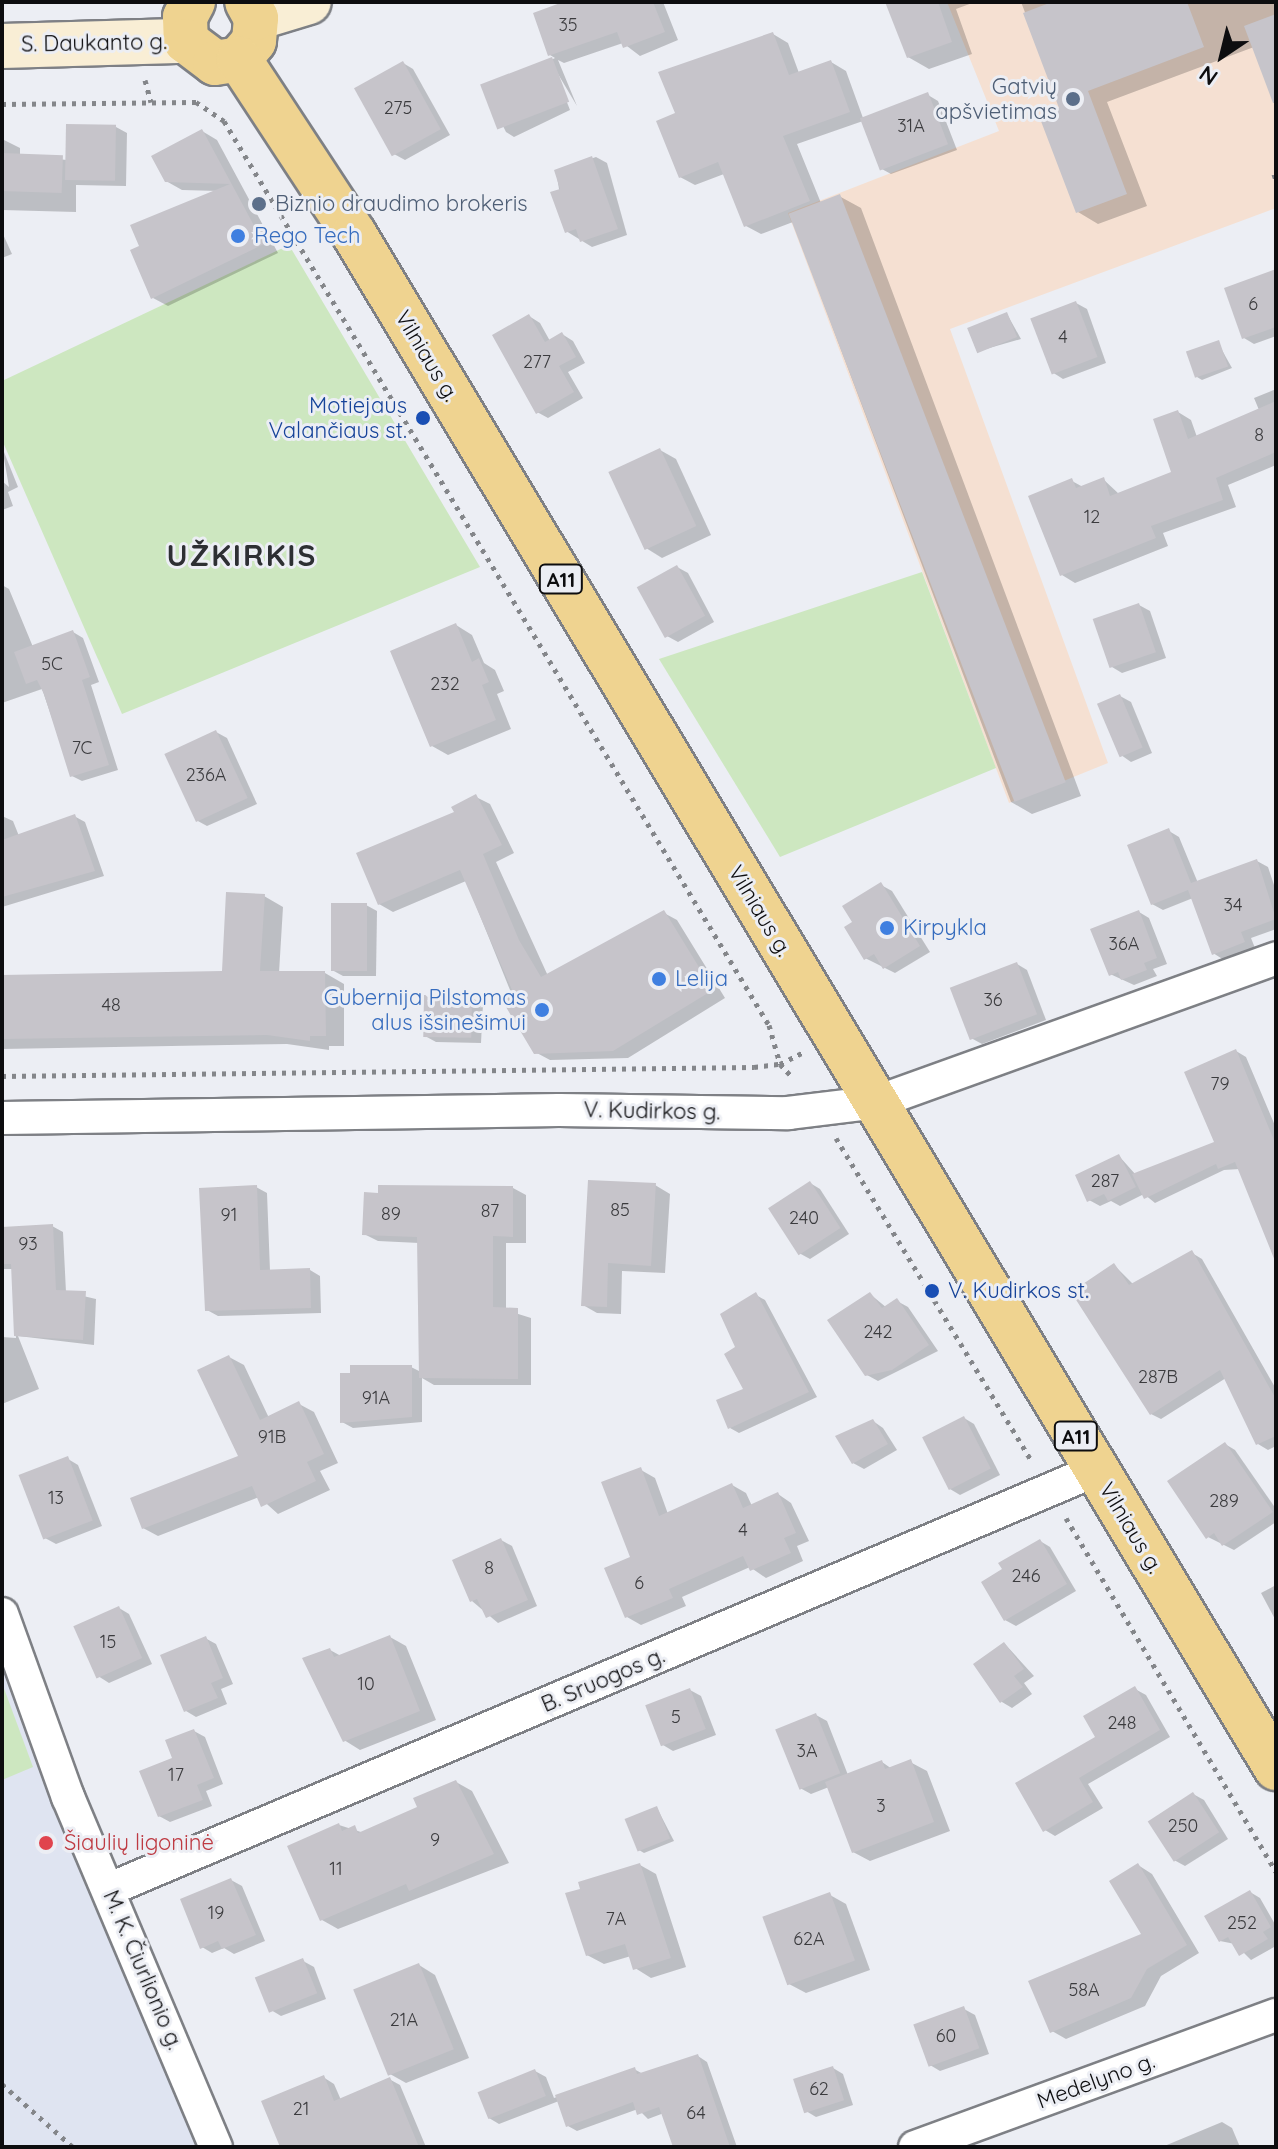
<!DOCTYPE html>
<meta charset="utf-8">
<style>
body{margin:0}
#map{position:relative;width:1278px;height:2149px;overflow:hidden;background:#eceef4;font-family:Quicksand,sans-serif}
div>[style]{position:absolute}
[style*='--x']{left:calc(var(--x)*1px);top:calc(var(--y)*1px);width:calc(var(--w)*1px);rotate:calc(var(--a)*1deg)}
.commercial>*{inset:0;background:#f5e0d2}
.built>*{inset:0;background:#dfe4f1}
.green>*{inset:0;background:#cde7c0}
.shadow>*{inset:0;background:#0003}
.building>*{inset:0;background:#c6c4ca;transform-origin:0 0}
.path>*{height:5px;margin-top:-2.5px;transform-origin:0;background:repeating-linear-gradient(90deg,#84868a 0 4px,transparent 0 10px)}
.roads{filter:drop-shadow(2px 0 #7e8085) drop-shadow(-2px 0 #7e8085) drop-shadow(0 2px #7e8085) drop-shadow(0 -2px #7e8085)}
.minor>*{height:32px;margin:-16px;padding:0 16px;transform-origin:16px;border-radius:16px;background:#fff}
.secondary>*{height:44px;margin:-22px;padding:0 22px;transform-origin:22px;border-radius:22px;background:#f9eed5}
.trunk>*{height:44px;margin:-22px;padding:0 22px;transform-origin:22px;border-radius:22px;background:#efd390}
.dots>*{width:22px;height:22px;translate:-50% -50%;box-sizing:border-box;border:4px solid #eceef4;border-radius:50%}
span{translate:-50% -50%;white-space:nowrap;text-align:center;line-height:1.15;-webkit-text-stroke:6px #eceef4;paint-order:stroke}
.number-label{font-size:18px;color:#3b3b3e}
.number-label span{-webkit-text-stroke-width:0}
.shield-label span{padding:2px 6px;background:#eceef4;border:2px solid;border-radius:6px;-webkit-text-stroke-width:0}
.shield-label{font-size:20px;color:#0d0d0f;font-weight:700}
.street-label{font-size:22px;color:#0d0d0f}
.service-label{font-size:22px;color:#4e5e75}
.right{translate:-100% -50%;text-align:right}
.left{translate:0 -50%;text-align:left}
.shop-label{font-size:22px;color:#366cbe}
.transit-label{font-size:22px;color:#164399}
.health-label{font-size:22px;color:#be3a42}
.district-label{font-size:30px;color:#2d2f33;font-weight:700;letter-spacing:2px}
.frame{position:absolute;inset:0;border:4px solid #0d0d0f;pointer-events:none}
.north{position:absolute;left:1182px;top:16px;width:80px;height:80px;-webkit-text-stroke:6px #eceef4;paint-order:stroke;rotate:215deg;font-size:22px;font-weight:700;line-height:32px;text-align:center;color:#0d0d0f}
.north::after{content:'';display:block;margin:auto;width:28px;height:36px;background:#0d0d0f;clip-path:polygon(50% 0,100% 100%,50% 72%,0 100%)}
</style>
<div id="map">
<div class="commercial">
<div style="clip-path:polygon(947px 2px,1276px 2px,1276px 208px,950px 329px,1108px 763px,1009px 803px,788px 213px,999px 131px)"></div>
</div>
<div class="built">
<div style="clip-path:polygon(2px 1614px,216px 2147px,2px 2147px)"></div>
</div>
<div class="green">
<div style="clip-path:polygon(289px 245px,480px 567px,122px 714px,2px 440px,2px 381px)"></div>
<div style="clip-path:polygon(922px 572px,996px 768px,780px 857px,659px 659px)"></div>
<div style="clip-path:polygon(2px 1683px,33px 1767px,2px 1780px)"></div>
</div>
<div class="shadow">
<div style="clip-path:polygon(569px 2px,663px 2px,678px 40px,640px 56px,623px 43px,564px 63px,558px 60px,577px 106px,552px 64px,570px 110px,514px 137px,506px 132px,486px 92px,555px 58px,550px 55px)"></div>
<div style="clip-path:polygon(887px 2px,975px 2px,956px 9px,972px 54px,929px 69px,908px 57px)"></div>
<div style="clip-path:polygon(1021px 2px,1276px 2px,1276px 106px,1254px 47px,1107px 102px,1147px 206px,1098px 224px,1078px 212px,1062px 109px)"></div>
<div style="clip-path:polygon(773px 34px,788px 43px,799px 73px,831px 62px,846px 71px,863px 118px,928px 95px,938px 101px,957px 150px,891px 174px,880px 168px,863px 121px,797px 144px,821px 203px,839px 196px,861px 208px,1081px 796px,1032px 814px,1011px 802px,793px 222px,761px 234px,746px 226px,724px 174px,695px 185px,680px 177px,678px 114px)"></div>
<div style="clip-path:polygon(403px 63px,413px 69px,450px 135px,405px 160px,394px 154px)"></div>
<div style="clip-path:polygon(116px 127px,127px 133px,126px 186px,76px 185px,76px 212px,2px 210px,2px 139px,20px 148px,20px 155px,67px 160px)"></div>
<div style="clip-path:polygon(202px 131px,217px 140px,278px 253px,168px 306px,153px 298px,218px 191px,182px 190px,166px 181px)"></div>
<div style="clip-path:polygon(596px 157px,607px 163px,627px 235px,592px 247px,566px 231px,556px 171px)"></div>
<div style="clip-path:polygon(2px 232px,12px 254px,2px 258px)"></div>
<div style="clip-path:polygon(1276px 274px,1276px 336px,1254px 344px,1244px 338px)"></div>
<div style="clip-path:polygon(1076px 303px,1087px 309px,1106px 363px,1063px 379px,1052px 372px)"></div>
<div style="clip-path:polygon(1007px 314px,1021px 339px,979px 351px)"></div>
<div style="clip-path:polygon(529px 316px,540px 323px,550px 341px,562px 334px,573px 341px,585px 363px,568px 372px,583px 398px,548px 418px,537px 412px)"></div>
<div style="clip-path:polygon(1218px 343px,1232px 368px,1202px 380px,1197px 377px)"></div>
<div style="clip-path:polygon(1276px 389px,1276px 465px,1228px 485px,1236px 507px,1163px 533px,1168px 546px,1075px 583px,1062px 575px,1072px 481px,1083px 487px,1103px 479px,1119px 494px,1174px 473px,1178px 412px,1191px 420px,1197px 437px,1259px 410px,1254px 398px)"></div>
<div style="clip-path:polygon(2px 447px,18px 487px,8px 492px,13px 506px,2px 510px,2px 481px,9px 487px)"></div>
<div style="clip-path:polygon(660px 450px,676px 459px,711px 535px,662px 558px,646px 548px)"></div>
<div style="clip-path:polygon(677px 567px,688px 573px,714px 622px,678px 642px,667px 636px)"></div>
<div style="clip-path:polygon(2px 585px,9px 589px,33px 647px,73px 632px,83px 638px,99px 682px,91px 685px,118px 770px,82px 781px,72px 776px,42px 689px,2px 703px)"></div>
<div style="clip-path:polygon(1139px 605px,1150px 611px,1166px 658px,1122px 673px,1112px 667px)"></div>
<div style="clip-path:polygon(456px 625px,472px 635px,484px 663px,495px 670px,504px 691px,497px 694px,511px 729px,448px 755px,432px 746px)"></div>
<div style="clip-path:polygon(1120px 696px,1131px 702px,1152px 753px,1131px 762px,1121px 755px)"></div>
<div style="clip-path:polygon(216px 732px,227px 738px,257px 804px,207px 826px,196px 820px)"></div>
<div style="clip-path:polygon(476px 797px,490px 804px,514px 853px,496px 862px,548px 976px,664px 913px,677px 920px,725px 998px,628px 1058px,550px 1060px,535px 1052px,466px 881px,393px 912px,379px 904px)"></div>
<div style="clip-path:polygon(2px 816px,13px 821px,19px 836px,74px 816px,85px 822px,104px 876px,2px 907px)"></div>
<div style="clip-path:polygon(1169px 831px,1179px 837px,1198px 883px,1257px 861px,1268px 867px,1276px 891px,1276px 929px,1251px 938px,1255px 948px,1224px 960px,1213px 953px,1193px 898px,1163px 910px,1152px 904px)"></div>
<div style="clip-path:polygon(881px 885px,892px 891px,930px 952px,895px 973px,865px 958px,855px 923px)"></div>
<div style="clip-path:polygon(264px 896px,283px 907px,279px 973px,325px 973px,344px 984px,344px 1046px,329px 1046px,329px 1050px,287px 1044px,2px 1049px,2px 977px,223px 973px)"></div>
<div style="clip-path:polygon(366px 905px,377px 911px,376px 976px,343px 976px,332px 970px)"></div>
<div style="clip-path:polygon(1139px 912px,1149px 918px,1167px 964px,1153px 969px,1157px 976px,1134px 985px,1110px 974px)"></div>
<div style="clip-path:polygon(1017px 964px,1027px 970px,1046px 1020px,982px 1044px,971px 1038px)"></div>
<div style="clip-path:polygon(472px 998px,483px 1004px,481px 1043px,436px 1042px,425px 1036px)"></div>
<div style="clip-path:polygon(1236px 1051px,1246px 1057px,1276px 1128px,1276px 1258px,1240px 1169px,1224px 1170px,1155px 1203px,1144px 1194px,1120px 1206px,1111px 1201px,1100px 1206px,1089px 1200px,1119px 1156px,1136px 1175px,1217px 1143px)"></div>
<div style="clip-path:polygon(590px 1182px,655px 1185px,670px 1194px,665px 1273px,622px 1271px,621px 1314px,597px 1313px,583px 1305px)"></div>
<div style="clip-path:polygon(810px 1183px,820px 1189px,849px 1234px,810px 1259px,799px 1253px)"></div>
<div style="clip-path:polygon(256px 1187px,267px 1193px,270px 1271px,310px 1270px,320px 1276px,321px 1313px,218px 1316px,207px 1310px)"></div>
<div style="clip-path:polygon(513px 1188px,526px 1195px,526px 1243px,506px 1243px,506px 1310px,531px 1318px,531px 1385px,434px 1385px,422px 1378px,422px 1422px,353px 1428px,342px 1422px,411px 1367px,421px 1372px,419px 1243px,378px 1241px,364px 1234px)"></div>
<div style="clip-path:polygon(52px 1226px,63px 1232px,66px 1292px,96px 1299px,94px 1345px,18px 1336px,39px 1389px,2px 1404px,2px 1337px,16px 1338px,13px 1269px,2px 1269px,2px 1229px)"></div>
<div style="clip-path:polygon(1192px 1253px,1202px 1259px,1276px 1389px,1276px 1446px,1268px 1450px,1258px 1444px,1226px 1378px,1161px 1419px,1151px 1414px,1114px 1265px,1134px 1285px)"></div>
<div style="clip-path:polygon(870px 1294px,887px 1308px,897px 1301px,908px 1307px,938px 1351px,878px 1381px,867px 1375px)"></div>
<div style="clip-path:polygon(756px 1295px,765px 1300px,817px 1397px,739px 1433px,730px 1428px,746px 1390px,738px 1348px)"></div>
<div style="clip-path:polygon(229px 1357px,244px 1365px,269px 1418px,299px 1404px,314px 1412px,338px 1463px,320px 1471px,330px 1490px,278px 1514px,259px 1497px,158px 1536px,143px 1528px,240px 1457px)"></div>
<div style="clip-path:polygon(964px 1418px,974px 1424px,1000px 1475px,960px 1495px,950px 1489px)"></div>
<div style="clip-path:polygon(873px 1421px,883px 1428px,897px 1450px,864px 1469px,853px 1463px)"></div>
<div style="clip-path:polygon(1225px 1444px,1235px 1450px,1276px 1509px,1276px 1522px,1234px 1550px,1208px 1537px)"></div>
<div style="clip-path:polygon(68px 1459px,78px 1465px,102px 1526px,56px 1544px,45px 1538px)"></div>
<div style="clip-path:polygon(641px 1470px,655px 1478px,668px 1514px,732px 1485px,746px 1493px,752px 1506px,778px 1494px,791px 1503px,809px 1541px,797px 1546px,803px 1561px,766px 1578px,750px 1567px,682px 1597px,686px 1606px,641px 1625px,627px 1617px)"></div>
<div style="clip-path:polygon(501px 1540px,512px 1546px,537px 1606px,498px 1623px,472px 1601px)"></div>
<div style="clip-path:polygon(1040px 1541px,1050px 1547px,1076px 1591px,1016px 1626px,1005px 1620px,1005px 1570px)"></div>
<div style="clip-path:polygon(1276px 1585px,1276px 1621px,1261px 1593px)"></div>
<div style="clip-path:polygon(119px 1608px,129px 1614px,152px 1664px,109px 1683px,98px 1676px)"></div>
<div style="clip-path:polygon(390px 1637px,406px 1646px,436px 1720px,360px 1750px,344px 1740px,330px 1650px,341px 1656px)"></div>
<div style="clip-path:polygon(205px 1638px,216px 1644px,233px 1684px,221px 1689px,227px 1704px,196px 1717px,186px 1711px)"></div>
<div style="clip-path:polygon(1005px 1644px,1034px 1676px,1024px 1683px,1032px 1694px,1012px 1708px,1002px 1702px)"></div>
<div style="clip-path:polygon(1135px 1689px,1146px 1695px,1170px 1737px,1088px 1784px,1103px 1808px,1055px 1836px,1045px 1830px,1097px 1738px)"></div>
<div style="clip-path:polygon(690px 1690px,701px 1696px,716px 1735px,673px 1751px,663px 1745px)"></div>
<div style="clip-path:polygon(816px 1715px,827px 1721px,848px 1775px,882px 1762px,892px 1769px,910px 1762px,927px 1771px,950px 1831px,870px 1861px,853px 1852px,829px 1787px,811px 1794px,800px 1788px)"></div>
<div style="clip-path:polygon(194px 1731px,205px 1737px,223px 1784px,206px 1791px,212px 1806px,170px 1822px,159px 1816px,175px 1759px)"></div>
<div style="clip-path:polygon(456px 1782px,472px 1791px,509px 1863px,338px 1929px,322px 1920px,339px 1825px,364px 1833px,420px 1808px)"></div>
<div style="clip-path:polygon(1193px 1794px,1204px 1800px,1228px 1839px,1185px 1866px,1174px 1860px)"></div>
<div style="clip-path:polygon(657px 1808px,674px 1841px,644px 1853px,639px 1850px)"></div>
<div style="clip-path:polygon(640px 1865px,656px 1874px,686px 1967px,651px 1978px,635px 1968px,631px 1956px,604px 1964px,587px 1955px)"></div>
<div style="clip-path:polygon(1138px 1865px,1152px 1874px,1199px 1953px,1161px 1976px,1145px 2006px,1066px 2039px,1052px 2031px,1144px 1935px)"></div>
<div style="clip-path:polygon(231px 1880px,242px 1886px,265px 1941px,234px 1954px,224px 1948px,212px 1953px,202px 1947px)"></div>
<div style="clip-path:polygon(1250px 1892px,1260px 1898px,1276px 1926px,1276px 1946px,1251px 1960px,1235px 1944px,1220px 1941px)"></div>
<div style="clip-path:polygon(830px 1895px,846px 1904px,870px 1970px,806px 1993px,789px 1984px)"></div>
<div style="clip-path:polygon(303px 1961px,314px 1967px,326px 1999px,281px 2016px,271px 2010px)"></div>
<div style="clip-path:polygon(419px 1965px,435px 1975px,469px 2058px,406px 2083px,390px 2074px)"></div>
<div style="clip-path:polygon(964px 2009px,975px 2015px,989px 2054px,940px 2071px,930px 2065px)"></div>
<div style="clip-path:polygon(698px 2056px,707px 2062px,737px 2147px,675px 2147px,664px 2113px,648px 2119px,638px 2109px,577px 2131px,568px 2126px,559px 2101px,499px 2124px,489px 2118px,535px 2071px,546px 2077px,554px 2098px,634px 2069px,643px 2074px)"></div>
<div style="clip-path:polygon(833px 2068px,843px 2074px,853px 2105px,816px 2117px,806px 2111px)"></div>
<div style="clip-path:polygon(323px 2077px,334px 2084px,341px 2100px,389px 2079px,400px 2085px,426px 2147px,282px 2147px)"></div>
<div style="clip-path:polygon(1222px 2122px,1232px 2128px,1240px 2147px,1162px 2147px)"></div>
</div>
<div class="building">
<div style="clip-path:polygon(563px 2px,653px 2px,665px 32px,623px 48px,617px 32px,548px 56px,533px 13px)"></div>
<div style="clip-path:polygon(885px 2px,938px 2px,952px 42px,907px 58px)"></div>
<div style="clip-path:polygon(1052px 2px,1187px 2px,1204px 47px,1088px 91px,1127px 194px,1076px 213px,1039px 116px,1059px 108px,1023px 13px)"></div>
<div style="clip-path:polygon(1276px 14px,1276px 103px,1273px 103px,1244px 26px)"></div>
<div style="clip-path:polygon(773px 32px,789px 75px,831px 60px,850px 112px,783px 136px,810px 201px,744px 227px,718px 162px,679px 178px,656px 121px,675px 113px,658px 72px)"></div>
<div style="left:552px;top:57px;width:48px;height:77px;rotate:69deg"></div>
<div style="left:403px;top:61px;width:78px;height:56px;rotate:61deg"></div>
<div style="left:928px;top:92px;width:56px;height:73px;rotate:69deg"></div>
<div style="left:66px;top:124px;width:50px;height:56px;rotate:1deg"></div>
<div style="clip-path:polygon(202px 129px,264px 244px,151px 299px,130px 250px,139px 246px,130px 225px,230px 184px,165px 182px,151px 156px)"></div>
<div style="left:2px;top:153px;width:61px;height:38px;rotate:2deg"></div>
<div style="clip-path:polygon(592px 156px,618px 229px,580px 242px,576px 229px,565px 233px,550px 192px,560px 189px,554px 170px)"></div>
<div style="left:840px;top:194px;width:630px;height:55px;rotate:69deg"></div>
<div style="clip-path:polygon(1276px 269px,1276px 327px,1242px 339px,1224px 288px)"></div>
<div style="left:1076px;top:301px;width:60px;height:49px;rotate:69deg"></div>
<div style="left:1007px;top:312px;width:27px;height:43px;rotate:68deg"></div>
<div style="clip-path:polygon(529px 314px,545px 342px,562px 332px,576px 357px,559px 366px,574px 392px,536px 414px,492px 335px)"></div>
<div style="left:1219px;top:340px;width:28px;height:35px;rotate:71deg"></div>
<div style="clip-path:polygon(1276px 401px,1276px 452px,1216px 478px,1223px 500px,1151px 526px,1156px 538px,1060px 576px,1028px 496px,1072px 478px,1076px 488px,1104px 477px,1110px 496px,1171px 472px,1153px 419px,1178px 410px,1188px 439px)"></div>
<div style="left:660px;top:448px;width:86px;height:57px;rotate:65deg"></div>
<div style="left:677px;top:565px;width:58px;height:46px;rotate:61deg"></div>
<div style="left:1139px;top:603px;width:52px;height:49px;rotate:71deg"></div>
<div style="clip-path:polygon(456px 623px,472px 662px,479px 658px,489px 682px,482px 685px,496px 720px,430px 747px,390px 651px)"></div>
<div style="clip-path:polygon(73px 630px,90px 677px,82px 680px,109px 765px,70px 777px,44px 694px,37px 680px,26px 684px,14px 652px)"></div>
<div style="left:1120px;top:694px;width:58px;height:25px;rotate:67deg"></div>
<div style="left:216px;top:730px;width:75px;height:57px;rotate:65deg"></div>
<div style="clip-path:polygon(476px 794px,502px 845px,483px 854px,519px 940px,541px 977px,664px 910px,713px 990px,613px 1051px,534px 1054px,500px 997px,515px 997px,460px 870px,378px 905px,356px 853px,454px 812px,451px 807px)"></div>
<div style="clip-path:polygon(75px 814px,95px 871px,2px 897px,2px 840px)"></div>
<div style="clip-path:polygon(1169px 828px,1191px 883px,1257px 859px,1276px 919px,1241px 932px,1245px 942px,1212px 955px,1188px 890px,1151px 905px,1127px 845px)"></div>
<div style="clip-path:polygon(881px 882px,920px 946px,883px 969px,874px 954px,864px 960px,844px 927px,852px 922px,842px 906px)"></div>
<div style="clip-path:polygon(226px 892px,265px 894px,260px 971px,325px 971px,326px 1036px,310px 1036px,310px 1041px,267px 1035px,2px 1039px,2px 975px,222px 971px)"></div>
<div style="left:331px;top:903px;width:36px;height:68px"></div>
<div style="clip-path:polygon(1139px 910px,1157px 958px,1144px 963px,1147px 970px,1121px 980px,1118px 972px,1109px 976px,1090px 929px)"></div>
<div style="left:1017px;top:962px;width:56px;height:72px;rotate:69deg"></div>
<div style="left:424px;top:995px;width:48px;height:42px;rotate:1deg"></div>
<div style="clip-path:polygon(1236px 1049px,1276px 1145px,1275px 1261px,1235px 1162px,1218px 1169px,1216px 1164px,1144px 1199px,1132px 1174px,1214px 1142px,1184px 1072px)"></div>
<div style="clip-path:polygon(1119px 1154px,1136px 1187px,1108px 1201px,1104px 1194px,1087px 1202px,1075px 1175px)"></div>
<div style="clip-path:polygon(588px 1180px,656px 1183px,651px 1266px,608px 1263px,607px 1307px,581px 1306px)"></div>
<div style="left:810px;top:1181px;width:56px;height:50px;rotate:57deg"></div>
<div style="clip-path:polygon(257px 1185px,260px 1270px,310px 1268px,311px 1308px,205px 1311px,199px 1188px)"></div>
<div style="clip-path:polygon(378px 1185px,513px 1186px,513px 1237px,493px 1236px,493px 1307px,518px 1308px,518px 1379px,419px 1378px,417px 1237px,362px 1235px,364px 1192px,378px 1193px)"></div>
<div style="clip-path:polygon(53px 1224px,56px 1290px,86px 1291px,83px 1340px,14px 1336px,11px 1264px,2px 1264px,2px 1227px)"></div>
<div style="clip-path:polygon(1192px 1250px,1276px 1399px,1276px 1436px,1256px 1445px,1220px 1370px,1150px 1415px,1071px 1292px,1114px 1263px,1129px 1285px)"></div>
<div style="clip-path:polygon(756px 1292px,809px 1392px,728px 1429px,716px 1400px,743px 1389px,724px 1354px,735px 1347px,720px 1314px)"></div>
<div style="clip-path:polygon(870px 1292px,882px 1308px,897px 1298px,929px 1345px,892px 1370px,865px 1376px,827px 1320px)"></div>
<div style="clip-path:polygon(229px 1355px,260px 1420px,299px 1401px,324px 1454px,307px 1462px,316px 1481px,261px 1507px,252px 1486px,142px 1529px,130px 1498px,238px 1456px,197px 1370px)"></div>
<div style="clip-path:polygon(350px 1365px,412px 1365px,412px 1417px,340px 1423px,340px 1373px,350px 1373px)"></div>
<div style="left:964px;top:1416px;width:59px;height:47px;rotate:63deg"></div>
<div style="clip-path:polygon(873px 1419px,888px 1444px,852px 1464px,835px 1436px)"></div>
<div style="clip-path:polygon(1225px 1442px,1273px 1512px,1222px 1546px,1214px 1533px,1206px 1539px,1167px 1481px)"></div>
<div style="left:68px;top:1456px;width:69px;height:53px;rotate:69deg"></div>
<div style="clip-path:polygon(641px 1467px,659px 1516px,732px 1483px,743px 1508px,778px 1492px,796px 1533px,784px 1538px,791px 1553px,750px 1571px,743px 1556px,669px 1589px,673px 1598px,625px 1618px,604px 1568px,630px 1557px,601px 1482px)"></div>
<div style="clip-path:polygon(501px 1538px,528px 1600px,486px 1618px,477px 1599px,470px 1602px,452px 1560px)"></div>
<div style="clip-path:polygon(1040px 1539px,1067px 1584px,1004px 1621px,981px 1582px,1002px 1569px,998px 1563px)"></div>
<div style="left:119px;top:1606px;width:57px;height:50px;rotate:66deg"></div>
<div style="clip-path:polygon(390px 1635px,420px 1711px,343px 1742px,302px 1658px,330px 1648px,334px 1657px)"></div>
<div style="clip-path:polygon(206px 1636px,223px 1678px,211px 1683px,218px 1698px,184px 1712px,160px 1655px)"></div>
<div style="clip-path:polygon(1004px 1642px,1024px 1669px,1014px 1676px,1023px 1687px,1000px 1703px,973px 1664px)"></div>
<div style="clip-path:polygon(1135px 1686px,1160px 1730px,1079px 1778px,1093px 1802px,1043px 1832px,1015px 1783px,1095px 1737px,1083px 1716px)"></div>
<div style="left:690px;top:1688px;width:44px;height:48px;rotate:69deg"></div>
<div style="left:816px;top:1713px;width:65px;height:44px;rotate:68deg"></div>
<div style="clip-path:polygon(194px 1729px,214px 1778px,197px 1785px,203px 1800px,158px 1817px,139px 1771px,172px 1758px,165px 1740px)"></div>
<div style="clip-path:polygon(911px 1759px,934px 1822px,852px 1853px,825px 1782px,882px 1760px,885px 1769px)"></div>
<div style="clip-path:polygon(456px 1780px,494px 1854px,409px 1891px,406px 1884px,320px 1921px,287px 1846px,339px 1823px,342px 1831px,355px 1825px,358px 1833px,417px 1807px,413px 1798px)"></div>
<div style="left:1193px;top:1792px;width:48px;height:54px;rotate:57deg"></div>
<div style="left:657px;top:1806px;width:35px;height:35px;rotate:68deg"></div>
<div style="clip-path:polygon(640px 1863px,671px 1958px,633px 1970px,625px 1944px,586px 1956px,565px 1893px,580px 1889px,578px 1882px)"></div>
<div style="clip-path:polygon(1138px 1863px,1187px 1945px,1147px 1969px,1131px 1998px,1050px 2033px,1028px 1981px,1141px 1934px,1109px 1881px)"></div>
<div style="clip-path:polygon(231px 1878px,256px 1935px,222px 1949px,218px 1941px,200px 1949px,180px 1899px)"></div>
<div style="clip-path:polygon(1250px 1890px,1271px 1927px,1263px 1932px,1268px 1939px,1239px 1956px,1228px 1937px,1219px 1942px,1204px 1916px)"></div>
<div style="left:830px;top:1892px;width:73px;height:72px;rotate:70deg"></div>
<div style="left:303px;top:1958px;width:38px;height:52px;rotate:68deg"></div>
<div style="left:419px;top:1963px;width:93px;height:71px;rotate:68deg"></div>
<div style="left:964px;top:2006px;width:45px;height:54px;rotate:70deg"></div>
<div style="clip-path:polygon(698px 2054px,730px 2147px,673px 2147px,659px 2107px,637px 2115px,633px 2102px,566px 2127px,555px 2095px,635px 2067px,637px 2074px)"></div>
<div style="left:833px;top:2066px;width:36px;height:42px;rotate:72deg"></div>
<div style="left:535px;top:2069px;width:29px;height:62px;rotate:68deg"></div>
<div style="clip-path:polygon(324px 2075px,334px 2101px,390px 2077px,419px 2147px,280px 2147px,261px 2101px)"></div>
</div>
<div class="path">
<div style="--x:145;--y:80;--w:23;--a:75"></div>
<div style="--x:2;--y:104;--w:194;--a:-0.6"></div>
<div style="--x:196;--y:102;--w:34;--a:34"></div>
<div style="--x:224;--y:121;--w:1056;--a:58.92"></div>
<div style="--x:769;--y:1025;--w:41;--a:74.2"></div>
<div style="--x:780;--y:1064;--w:19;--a:47"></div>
<div style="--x:1274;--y:174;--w:6;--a:72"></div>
<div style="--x:2;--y:1076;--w:752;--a:-0.69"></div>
<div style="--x:754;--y:1067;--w:26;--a:-7"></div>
<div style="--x:780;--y:1064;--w:25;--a:-27"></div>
<div style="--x:836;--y:1138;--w:378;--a:58.8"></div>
<div style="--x:1066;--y:1518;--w:411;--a:59.3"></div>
<div style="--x:2;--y:2084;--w:95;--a:41.6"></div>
</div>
<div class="roads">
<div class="minor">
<div style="--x:2;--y:1118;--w:557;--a:-0.82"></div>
<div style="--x:559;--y:1110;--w:229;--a:0.8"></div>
<div style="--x:788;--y:1113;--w:90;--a:-7"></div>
<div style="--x:877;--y:1102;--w:424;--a:-19.8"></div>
<div style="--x:2;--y:1614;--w:195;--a:70.2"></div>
<div style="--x:68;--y:1797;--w:380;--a:67.1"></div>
<div style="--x:110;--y:1889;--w:1071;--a:-23.02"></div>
<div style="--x:915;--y:2147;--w:384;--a:-20.1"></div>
</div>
<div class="secondary">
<div style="--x:256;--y:18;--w:55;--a:-16.8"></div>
<div style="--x:2;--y:46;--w:184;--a:-1.6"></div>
</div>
<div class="trunk">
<div style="--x:193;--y:2;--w:17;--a:118"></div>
<div style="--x:185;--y:17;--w:24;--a:88"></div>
<div style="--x:186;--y:41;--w:36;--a:37"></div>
<div style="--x:215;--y:63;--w:24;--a:-9"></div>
<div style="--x:239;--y:59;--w:23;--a:-50"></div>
<div style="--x:254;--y:41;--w:23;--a:-85"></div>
<div style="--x:256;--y:18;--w:18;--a:-119"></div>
<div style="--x:239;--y:59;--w:209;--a:56.7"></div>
<div style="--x:354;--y:234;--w:1790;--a:58.99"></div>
</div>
</div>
<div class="dots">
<div style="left:1073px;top:99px;background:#5c6f8a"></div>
<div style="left:259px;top:204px;background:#5c6f8a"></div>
<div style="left:238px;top:236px;background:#3f7fe0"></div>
<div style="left:423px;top:418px;background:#1a4fb4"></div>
<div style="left:887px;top:928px;background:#3f7fe0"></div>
<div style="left:659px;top:979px;background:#3f7fe0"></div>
<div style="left:542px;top:1010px;background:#3f7fe0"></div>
<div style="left:932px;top:1291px;background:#1a4fb4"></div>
<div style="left:46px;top:1843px;background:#e0444e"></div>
</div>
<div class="number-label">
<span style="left:568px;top:25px">35</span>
<span style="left:398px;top:108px">275</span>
<span style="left:911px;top:126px">31A</span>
<span style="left:1253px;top:304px">6</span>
<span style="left:1063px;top:337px">4</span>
<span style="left:537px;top:362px">277</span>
<span style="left:1259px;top:435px">8</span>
<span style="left:1092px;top:517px">12</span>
<span style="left:52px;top:664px">5C</span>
<span style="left:445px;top:684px">232</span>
<span style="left:82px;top:748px">7C</span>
<span style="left:206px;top:775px">236A</span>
<span style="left:1233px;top:905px">34</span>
<span style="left:1124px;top:944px">36A</span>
<span style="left:993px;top:1000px">36</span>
<span style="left:111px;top:1005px">48</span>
<span style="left:1220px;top:1084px">79</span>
<span style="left:1105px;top:1181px">287</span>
<span style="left:620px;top:1210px">85</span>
<span style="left:490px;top:1211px">87</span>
<span style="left:391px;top:1214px">89</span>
<span style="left:229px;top:1215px">91</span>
<span style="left:804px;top:1218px">240</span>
<span style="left:28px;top:1244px">93</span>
<span style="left:878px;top:1332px">242</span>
<span style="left:1158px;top:1377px">287B</span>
<span style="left:376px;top:1398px">91A</span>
<span style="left:272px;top:1437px">91B</span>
<span style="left:56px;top:1498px">13</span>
<span style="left:1224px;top:1501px">289</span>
<span style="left:743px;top:1530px">4</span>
<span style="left:489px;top:1568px">8</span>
<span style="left:1026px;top:1576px">246</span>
<span style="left:639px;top:1583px">6</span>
<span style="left:108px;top:1642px">15</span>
<span style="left:366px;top:1684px">10</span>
<span style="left:676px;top:1717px">5</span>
<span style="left:1122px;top:1723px">248</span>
<span style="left:807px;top:1751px">3A</span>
<span style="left:176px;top:1775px">17</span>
<span style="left:881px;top:1806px">3</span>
<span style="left:1183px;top:1826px">250</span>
<span style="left:435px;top:1840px">9</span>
<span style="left:336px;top:1869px">11</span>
<span style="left:216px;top:1913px">19</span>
<span style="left:616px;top:1919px">7A</span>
<span style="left:1242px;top:1923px">252</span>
<span style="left:809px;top:1939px">62A</span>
<span style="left:1084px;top:1990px">58A</span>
<span style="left:404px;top:2020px">21A</span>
<span style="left:946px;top:2036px">60</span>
<span style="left:819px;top:2089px">62</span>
<span style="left:301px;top:2109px">21</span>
<span style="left:696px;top:2113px">64</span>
</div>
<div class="shield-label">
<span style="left:561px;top:579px">A11</span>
<span style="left:1076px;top:1436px">A11</span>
</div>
<div class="street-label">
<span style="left:94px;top:43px;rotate:-1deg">S. Daukanto g.</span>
<span style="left:427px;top:356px;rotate:59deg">Vilniaus g.</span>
<span style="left:760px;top:911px;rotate:59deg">Vilniaus g.</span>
<span style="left:652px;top:1111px;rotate:1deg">V. Kudirkos g.</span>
<span style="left:1131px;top:1528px;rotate:59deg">Vilniaus g.</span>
<span style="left:603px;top:1680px;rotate:-23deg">B. Sruogos g.</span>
<span style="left:143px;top:1970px;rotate:67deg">M. K. Čiurlionio g.</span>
<span style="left:1096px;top:2081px;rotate:-20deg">Medelyno g.</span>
</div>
<div class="service-label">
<span class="right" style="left:1057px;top:99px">Gatvių<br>apšvietimas</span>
<span class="left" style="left:275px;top:204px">Biznio draudimo brokeris</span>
</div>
<div class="shop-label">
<span class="left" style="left:254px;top:236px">Rego Tech</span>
<span class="left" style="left:903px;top:928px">Kirpykla</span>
<span class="left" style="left:675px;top:979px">Lelija</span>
<span class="right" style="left:526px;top:1010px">Gubernija Pilstomas<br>alus išsinešimui</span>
</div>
<div class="transit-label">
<span class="right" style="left:407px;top:418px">Motiejaus<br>Valančiaus st.</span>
<span class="left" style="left:948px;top:1291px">V. Kudirkos st.</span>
</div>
<div class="health-label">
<span class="left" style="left:64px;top:1843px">Šiaulių ligoninė</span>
</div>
<div class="district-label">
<span style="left:242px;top:555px">UŽKIRKIS</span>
</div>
<div class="frame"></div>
<div class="north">N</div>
</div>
